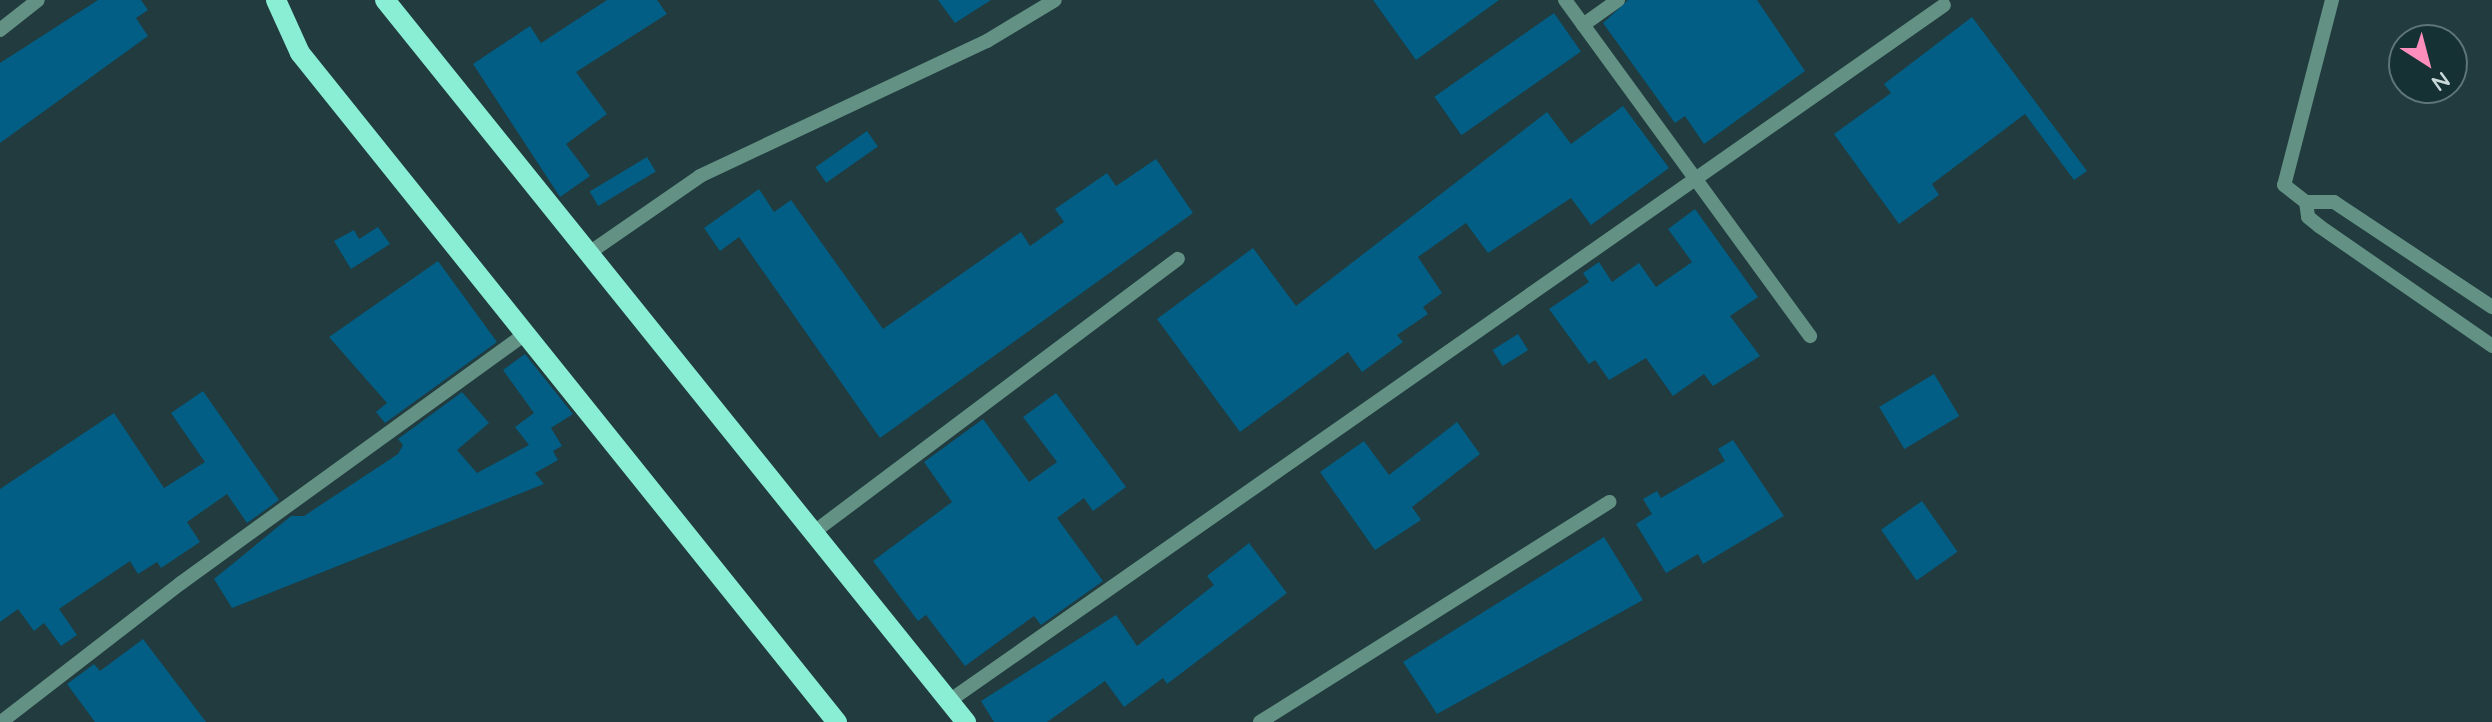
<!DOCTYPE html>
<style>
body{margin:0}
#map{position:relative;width:2492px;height:722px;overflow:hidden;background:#213b3e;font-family:Quicksand,sans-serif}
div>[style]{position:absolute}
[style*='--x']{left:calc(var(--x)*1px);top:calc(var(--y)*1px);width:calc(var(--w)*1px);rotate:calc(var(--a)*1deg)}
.building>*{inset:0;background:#025e84;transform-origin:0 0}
.minor>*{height:14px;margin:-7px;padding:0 7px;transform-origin:7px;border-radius:7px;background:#639285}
.major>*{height:20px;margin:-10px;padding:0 10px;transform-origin:10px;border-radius:10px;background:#89eed4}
span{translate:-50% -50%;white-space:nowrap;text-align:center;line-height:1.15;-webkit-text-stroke:7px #163134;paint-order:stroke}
.north{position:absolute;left:2388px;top:24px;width:80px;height:80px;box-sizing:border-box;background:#163134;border:2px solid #5e7476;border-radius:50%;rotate:144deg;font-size:22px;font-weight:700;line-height:32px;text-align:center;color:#c9d9da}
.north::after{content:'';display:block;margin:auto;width:28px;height:36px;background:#fe8ebc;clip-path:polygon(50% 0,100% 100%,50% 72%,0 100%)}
</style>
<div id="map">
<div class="building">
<div style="clip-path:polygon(98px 0,141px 0,148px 10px,136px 18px,148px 36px,0 143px,0 63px)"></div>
<div style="clip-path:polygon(607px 0,657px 0,667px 14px,576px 72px,607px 114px,566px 144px,590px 176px,560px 197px,473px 64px,530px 26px,541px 43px)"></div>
<div style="clip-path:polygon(938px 0,991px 0,955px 23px)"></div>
<div style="clip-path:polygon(1373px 0,1499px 0,1416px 60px)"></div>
<div style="clip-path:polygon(1628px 0,1757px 0,1805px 71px,1704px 144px,1685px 116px,1675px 123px,1603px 23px)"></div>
<div style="left:1554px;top:13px;width:47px;height:146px;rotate:55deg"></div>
<div style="clip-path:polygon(1972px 17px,2087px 171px,2074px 180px,2025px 114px,1932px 184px,1939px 195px,1899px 224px,1834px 134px,1891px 93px,1884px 84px)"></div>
<div style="clip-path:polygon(1623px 106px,1669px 168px,1591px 225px,1571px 198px,1488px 253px,1466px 223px,1418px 257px,1442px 293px,1423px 307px,1428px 314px,1397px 335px,1403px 342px,1362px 372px,1348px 352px,1240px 432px,1157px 319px,1253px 248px,1296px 306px,1547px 112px,1571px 144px)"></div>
<div style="left:867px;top:131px;width:19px;height:63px;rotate:55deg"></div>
<div style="left:647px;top:157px;width:17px;height:67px;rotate:59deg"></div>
<div style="clip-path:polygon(1156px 159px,1193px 213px,880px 438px,739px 237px,720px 251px,704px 228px,759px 189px,774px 212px,791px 200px,883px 329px,1021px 232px,1030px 246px,1064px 222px,1055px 209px,1107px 173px,1116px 186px)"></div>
<div style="clip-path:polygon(1695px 209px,1758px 297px,1730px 316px,1760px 356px,1713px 386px,1704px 374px,1673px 396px,1646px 358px,1609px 380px,1595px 360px,1589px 364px,1549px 309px,1589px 282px,1583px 273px,1599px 262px,1612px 282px,1639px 263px,1656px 287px,1692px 262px,1668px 229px)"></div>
<div style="clip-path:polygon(378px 227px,390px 244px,351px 269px,334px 241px,354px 230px,359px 239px)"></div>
<div style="clip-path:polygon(438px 261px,497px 342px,385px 423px,376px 412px,387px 403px,329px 337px)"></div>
<div style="left:1518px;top:334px;width:19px;height:30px;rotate:58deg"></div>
<div style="clip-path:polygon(525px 354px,573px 414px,551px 428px,562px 446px,553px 451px,558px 460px,535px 473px,544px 484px,232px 608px,214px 579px,291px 516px,304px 516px,398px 454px,403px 445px,398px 439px,462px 392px,489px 423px,457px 450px,477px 473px,529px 445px,515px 427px,534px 413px,503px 370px)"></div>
<div style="left:1934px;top:374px;width:49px;height:64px;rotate:59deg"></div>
<div style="clip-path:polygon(203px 391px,279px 500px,247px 523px,227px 494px,187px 522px,200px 542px,161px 568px,157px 562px,138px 574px,130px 561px,59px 609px,77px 635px,61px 646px,44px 623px,34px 631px,18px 609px,0 622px,0 489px,114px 413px,164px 488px,205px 462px,171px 413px)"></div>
<div style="clip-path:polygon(1056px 393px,1126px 487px,1093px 511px,1084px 498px,1057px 518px,1103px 581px,1041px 625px,1034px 616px,965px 666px,926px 615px,918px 621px,873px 561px,952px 502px,924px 462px,983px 419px,1029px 482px,1057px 462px,1023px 417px)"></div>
<div style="clip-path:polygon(1457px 422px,1480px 454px,1412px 507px,1421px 520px,1375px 550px,1320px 472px,1364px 441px,1389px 475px)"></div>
<div style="clip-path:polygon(1733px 440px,1784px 516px,1703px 564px,1698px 554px,1666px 573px,1636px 524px,1652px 514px,1643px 499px,1657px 491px,1661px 498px,1725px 461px,1718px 449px)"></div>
<div style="left:1922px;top:501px;width:62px;height:50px;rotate:55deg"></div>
<div style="clip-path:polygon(1604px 537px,1643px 600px,1437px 714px,1403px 662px)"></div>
<div style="clip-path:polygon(1249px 543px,1287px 593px,1167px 684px,1163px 678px,1124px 707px,1105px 681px,1047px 722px,994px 722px,981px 701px,1116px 615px,1137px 646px,1214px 585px,1207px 576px)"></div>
<div style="clip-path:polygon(143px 639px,206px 722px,95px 722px,67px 684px,94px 664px,100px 671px)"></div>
</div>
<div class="minor">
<div style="--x:1565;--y:0;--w:416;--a:53.9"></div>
<div style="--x:2332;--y:0;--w:191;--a:104.5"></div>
<div style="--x:2284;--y:185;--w:28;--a:38"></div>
<div style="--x:2306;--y:202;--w:28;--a:0"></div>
<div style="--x:2334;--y:202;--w:190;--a:33.6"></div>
<div style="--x:1583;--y:25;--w:43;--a:-35.5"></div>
<div style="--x:0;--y:30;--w:48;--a:-38.3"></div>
<div style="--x:2306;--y:202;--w:15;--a:82"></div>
<div style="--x:2308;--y:217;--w:14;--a:39"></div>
<div style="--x:2319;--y:226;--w:211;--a:34.7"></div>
<div style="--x:589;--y:253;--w:135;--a:-34.7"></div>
<div style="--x:700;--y:176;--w:317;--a:-25.2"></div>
<div style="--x:987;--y:41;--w:79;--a:-31.1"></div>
<div style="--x:814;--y:532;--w:455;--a:-36.9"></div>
<div style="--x:949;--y:701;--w:1214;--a:-34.97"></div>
<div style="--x:1;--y:722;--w:227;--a:-37.7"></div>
<div style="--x:181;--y:583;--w:423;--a:-35.9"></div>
<div style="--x:1260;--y:722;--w:413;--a:-32.2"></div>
</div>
<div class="major">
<div style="--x:276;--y:0;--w:58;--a:65.6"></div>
<div style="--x:300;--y:53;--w:858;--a:51.25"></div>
<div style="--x:385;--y:0;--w:927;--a:51.18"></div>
</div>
<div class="north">N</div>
</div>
